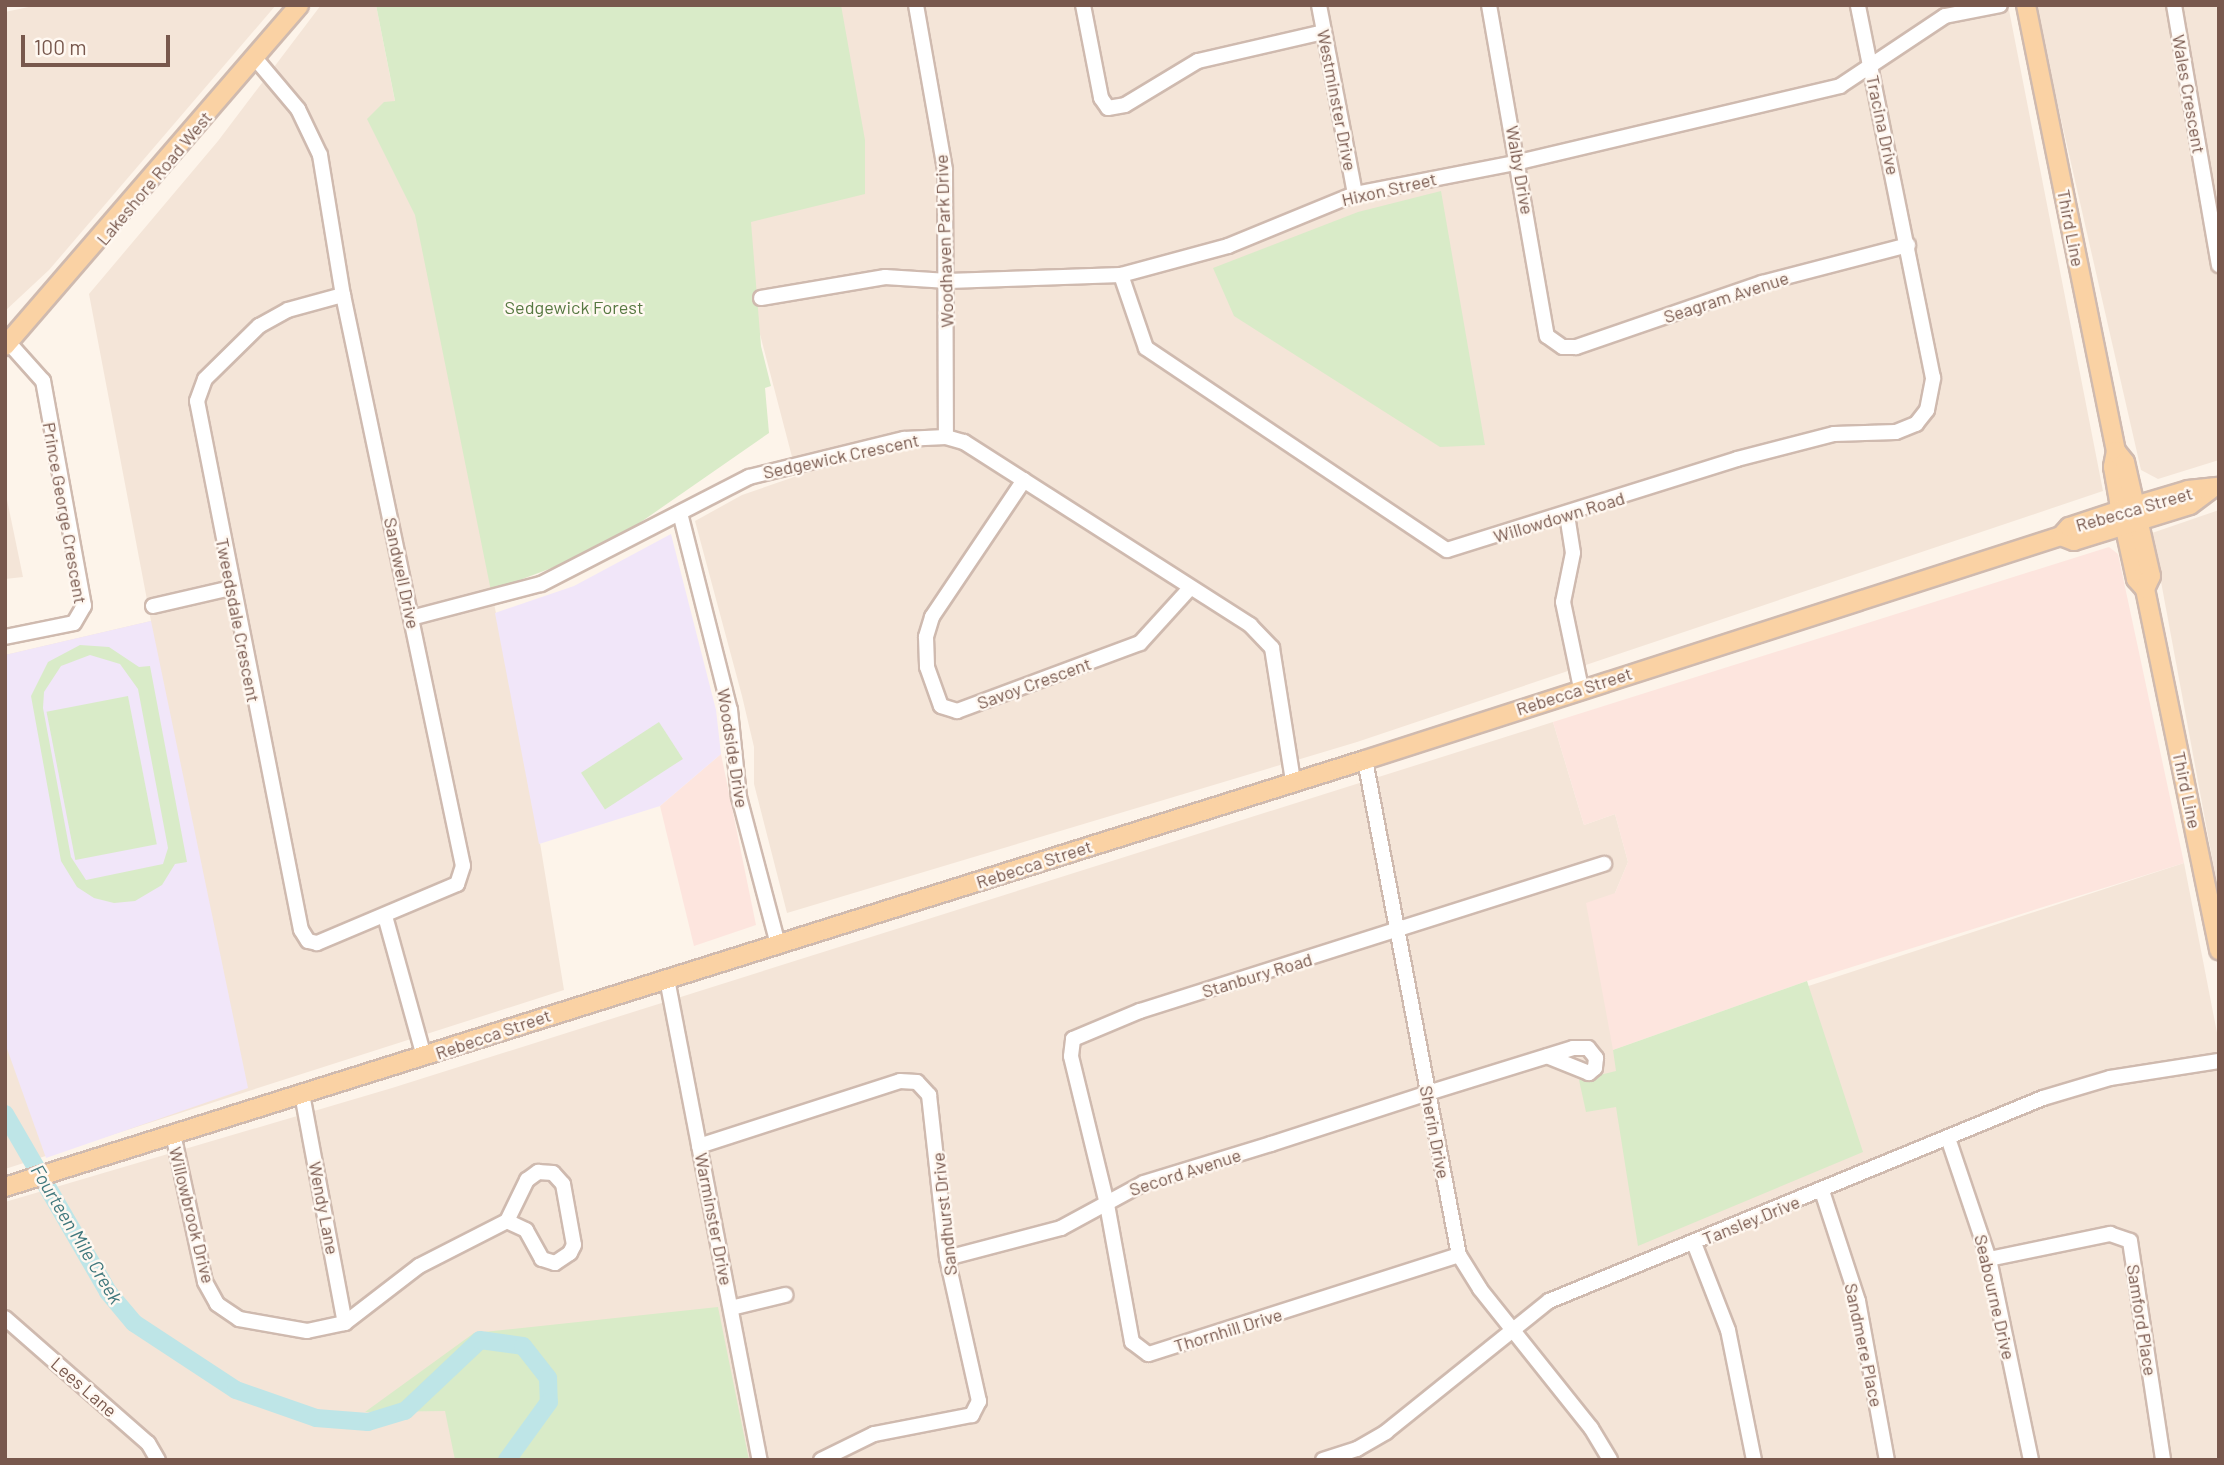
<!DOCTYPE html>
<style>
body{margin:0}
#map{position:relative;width:2224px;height:1465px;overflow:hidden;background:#fdf4ea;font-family:Barlow,sans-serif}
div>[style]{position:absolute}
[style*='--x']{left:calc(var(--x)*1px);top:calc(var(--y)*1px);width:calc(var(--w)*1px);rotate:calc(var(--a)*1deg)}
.residential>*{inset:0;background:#f4e5d8}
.commercial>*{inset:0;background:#fde5de}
.education>*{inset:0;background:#f1e6f9}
.green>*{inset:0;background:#d9ebc8;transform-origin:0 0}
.river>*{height:18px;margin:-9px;padding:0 9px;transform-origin:9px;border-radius:9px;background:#bee5e7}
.roads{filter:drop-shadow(2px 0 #cfbaaf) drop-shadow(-2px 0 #cfbaaf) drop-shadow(0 2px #cfbaaf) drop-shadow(0 -2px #cfbaaf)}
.minor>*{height:14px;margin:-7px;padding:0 7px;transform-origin:7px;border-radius:7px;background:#fff}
.major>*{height:18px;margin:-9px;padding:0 9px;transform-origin:9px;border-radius:9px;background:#fad2a4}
span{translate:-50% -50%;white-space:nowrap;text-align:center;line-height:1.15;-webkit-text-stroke:5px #fff8f1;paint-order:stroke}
.street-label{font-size:18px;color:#78584d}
.park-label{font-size:18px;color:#567841}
.water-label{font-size:19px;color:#40787d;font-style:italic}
.frame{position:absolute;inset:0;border:7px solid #78584d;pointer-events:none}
.scale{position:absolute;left:21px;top:35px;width:149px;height:32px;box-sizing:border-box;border:4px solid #78584d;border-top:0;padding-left:9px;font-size:21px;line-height:24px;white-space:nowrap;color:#78584d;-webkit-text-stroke:5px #fff8f1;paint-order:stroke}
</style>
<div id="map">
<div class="residential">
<div style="clip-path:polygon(38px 5px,276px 5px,49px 270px,5px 311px,5px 12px)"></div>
<div style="clip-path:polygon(321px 5px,376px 5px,534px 806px,564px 990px,5px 1169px,5px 655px,151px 621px,89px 294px,218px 141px)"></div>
<div style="clip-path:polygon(838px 5px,2008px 5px,2103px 491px,1357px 742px,787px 913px,754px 784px,754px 747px,742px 696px,695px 521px,742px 495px,797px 476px,732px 227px)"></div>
<div style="clip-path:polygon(2035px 5px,2219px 5px,2219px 460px,2158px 479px,2141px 470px)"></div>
<div style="clip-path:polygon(5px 490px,23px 577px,5px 579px)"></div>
<div style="clip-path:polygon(2219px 510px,2219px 895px,2152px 533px)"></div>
<div style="clip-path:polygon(1553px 722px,1584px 825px,1615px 814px,1628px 862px,1615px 893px,1613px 1050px,2184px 863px,2219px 1043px,2219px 1460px,5px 1460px,5px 1202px,392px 1088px)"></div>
</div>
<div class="commercial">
<div style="clip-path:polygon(2109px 547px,2118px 554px,2184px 863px,1807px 981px,1613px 1050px,1586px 903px,1615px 893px,1628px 862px,1615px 814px,1584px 825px,1553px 722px)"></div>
<div style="clip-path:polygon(721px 754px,756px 925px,694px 946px,660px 806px)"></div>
</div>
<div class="education">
<div style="clip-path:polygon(671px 534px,716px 710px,721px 754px,660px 806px,539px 844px,495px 613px,574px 586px)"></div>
<div style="clip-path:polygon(151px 621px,248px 1088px,46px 1158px,5px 1043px,5px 655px)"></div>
</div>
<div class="green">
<div style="clip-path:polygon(376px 5px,841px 5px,865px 140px,865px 194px,751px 222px,761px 346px,771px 386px,765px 388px,769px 433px,638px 524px,578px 558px,491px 591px,415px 215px,367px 119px,384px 102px,395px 101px)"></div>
<div style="clip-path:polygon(1441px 191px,1485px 445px,1440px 447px,1234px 316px,1213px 268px,1358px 212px)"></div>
<div style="clip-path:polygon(evenodd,80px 645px,109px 647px,139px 667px,150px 666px,187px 862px,175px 864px,162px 885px,135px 901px,114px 903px,94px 898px,77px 887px,61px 861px,31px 696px,48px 662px,80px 645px,90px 655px,120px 664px,138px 689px,168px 848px,163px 864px,86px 880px,71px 857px,43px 708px,44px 692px,61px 666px,90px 655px)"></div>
<div style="left:128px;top:696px;width:151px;height:83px;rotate:79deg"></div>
<div style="left:659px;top:722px;width:44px;height:93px;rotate:57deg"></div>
<div style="clip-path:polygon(1807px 981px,1863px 1152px,1638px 1246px,1616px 1107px,1586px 1112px,1579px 1080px,1616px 1071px,1613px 1050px)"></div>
<div style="clip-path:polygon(718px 1307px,749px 1460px,455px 1460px,445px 1411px,365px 1412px,474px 1333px)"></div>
</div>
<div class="river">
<div style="--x:5;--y:1114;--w:206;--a:59.9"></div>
<div style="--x:108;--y:1292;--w:40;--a:50"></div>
<div style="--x:134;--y:1323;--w:122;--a:33.3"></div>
<div style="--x:236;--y:1390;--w:85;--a:19.3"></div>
<div style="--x:316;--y:1418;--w:52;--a:4.4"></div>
<div style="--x:368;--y:1422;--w:39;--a:-17"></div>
<div style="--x:405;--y:1411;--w:103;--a:-43.4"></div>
<div style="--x:480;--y:1340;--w:43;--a:7.9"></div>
<div style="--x:523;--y:1346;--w:41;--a:52"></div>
<div style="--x:548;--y:1378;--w:24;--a:88"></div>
<div style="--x:549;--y:1402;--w:72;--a:125.9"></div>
</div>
<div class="roads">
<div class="minor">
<div style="--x:916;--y:5;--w:168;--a:80"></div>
<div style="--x:945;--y:170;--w:267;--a:89.8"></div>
<div style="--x:1083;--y:5;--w:95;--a:79"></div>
<div style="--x:1101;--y:98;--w:12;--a:55"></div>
<div style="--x:1108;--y:108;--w:17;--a:-10"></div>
<div style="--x:1125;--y:105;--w:85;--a:-31.1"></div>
<div style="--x:1198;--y:61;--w:129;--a:-13"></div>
<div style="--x:1319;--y:5;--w:192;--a:79.2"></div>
<div style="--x:1489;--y:5;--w:336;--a:80.1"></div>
<div style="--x:1547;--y:336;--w:19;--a:35"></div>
<div style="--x:1563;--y:347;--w:13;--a:0"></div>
<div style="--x:1576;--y:347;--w:197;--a:-19"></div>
<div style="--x:1762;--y:283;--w:151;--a:-14.6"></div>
<div style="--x:2174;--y:5;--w:264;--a:80.2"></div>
<div style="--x:255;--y:58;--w:67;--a:49.9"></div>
<div style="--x:298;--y:109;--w:51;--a:64.4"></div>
<div style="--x:320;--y:155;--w:142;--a:80.7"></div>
<div style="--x:343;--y:295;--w:583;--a:78.13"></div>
<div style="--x:463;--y:866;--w:19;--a:108"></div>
<div style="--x:457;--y:884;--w:152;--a:157.1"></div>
<div style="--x:317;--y:943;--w:9;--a:-167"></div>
<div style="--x:308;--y:941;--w:13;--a:-122"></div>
<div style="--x:301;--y:930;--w:539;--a:-101.12"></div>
<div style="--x:197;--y:401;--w:23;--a:-70"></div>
<div style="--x:205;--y:379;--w:76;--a:-44.5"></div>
<div style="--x:259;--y:326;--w:33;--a:-29"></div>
<div style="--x:288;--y:310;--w:57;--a:-15.3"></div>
<div style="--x:1121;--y:275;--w:77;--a:71.1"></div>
<div style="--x:1146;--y:348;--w:362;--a:33.9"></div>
<div style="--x:1447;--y:550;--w:304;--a:-17.4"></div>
<div style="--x:1737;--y:459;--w:100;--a:-14.5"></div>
<div style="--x:1834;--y:434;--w:62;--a:-1.8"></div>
<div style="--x:1896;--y:432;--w:22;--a:-22"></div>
<div style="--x:1916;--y:424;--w:18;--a:-52"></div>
<div style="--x:1927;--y:410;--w:33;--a:-79"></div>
<div style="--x:1933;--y:378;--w:380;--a:-101.4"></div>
<div style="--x:761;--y:298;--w:126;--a:-9.6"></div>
<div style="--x:885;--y:277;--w:63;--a:3.6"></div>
<div style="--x:948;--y:281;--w:173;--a:-2"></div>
<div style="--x:1121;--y:275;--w:111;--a:-15.2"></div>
<div style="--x:1228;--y:246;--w:137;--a:-22.3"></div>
<div style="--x:1355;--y:194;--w:167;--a:-11"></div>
<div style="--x:1519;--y:162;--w:330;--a:-13.3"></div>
<div style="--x:1840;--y:86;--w:126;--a:-33.7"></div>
<div style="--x:1945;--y:16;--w:56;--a:-11.3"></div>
<div style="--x:1024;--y:480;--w:165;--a:123.9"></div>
<div style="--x:932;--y:617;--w:21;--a:107"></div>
<div style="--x:926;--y:637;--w:30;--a:88"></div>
<div style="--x:927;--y:667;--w:41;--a:70.3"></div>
<div style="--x:941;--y:706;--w:17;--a:17"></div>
<div style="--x:957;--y:711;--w:195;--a:-20.4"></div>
<div style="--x:1140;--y:643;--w:74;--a:-47.7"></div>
<div style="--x:680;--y:513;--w:203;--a:75.8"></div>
<div style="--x:730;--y:710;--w:87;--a:84.1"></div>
<div style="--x:739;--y:797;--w:149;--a:75.2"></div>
<div style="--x:1567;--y:515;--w:38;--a:81"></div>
<div style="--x:1573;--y:553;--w:50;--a:101.5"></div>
<div style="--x:1563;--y:602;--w:88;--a:78.2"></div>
<div style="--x:153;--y:606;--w:80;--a:-13"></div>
<div style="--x:411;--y:618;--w:134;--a:-14.7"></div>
<div style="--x:541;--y:584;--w:234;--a:-27.2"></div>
<div style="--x:749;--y:477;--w:160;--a:-13.8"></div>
<div style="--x:904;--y:439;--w:42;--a:-2.7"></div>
<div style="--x:946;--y:437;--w:19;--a:16"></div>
<div style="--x:964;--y:442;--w:340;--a:32.6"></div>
<div style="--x:1250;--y:625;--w:32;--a:46"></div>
<div style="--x:1272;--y:648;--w:135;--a:81"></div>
<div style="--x:5;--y:637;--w:70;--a:-11.5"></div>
<div style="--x:74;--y:623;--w:20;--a:-60"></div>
<div style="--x:84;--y:606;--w:229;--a:-100.3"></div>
<div style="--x:43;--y:381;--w:51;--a:-131.8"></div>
<div style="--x:1365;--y:760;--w:504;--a:79.25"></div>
<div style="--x:1459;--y:1255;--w:40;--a:58"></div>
<div style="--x:1480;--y:1289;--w:178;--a:51.4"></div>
<div style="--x:1591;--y:1428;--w:37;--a:59"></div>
<div style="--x:385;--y:916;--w:146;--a:74.5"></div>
<div style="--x:667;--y:979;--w:490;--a:79.1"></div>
<div style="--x:302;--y:1094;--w:233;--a:79.4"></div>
<div style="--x:173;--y:1134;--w:151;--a:77.8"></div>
<div style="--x:205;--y:1282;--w:25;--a:61"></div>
<div style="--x:217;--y:1304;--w:27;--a:34"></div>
<div style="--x:239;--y:1319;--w:69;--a:10"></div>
<div style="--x:307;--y:1331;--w:39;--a:-12"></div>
<div style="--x:345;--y:1323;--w:93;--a:-37.6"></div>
<div style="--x:419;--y:1266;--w:99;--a:-27.1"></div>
<div style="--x:507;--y:1221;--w:46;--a:-64"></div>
<div style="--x:527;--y:1180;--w:14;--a:-36"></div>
<div style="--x:538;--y:1172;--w:15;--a:4"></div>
<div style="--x:553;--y:1173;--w:15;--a:48"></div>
<div style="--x:563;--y:1184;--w:62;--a:79.8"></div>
<div style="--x:574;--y:1245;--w:9;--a:117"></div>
<div style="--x:570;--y:1253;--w:18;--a:146"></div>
<div style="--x:555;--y:1263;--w:14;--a:-163"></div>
<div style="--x:542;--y:1259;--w:33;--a:-119"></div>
<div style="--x:526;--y:1230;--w:21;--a:-155"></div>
<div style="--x:1948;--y:1138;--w:128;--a:71.3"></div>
<div style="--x:1989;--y:1259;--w:205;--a:78.2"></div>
<div style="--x:699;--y:1146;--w:211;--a:-17.9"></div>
<div style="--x:900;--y:1081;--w:17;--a:3"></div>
<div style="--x:917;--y:1082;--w:18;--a:47"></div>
<div style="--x:929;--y:1095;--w:164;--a:83.7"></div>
<div style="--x:947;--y:1258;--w:147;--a:77.4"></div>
<div style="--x:979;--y:1401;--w:16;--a:117"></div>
<div style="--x:972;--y:1415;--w:100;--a:169"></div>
<div style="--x:874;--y:1434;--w:59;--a:153.9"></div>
<div style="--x:1822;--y:1191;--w:116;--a:71.9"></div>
<div style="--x:1858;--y:1301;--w:162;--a:79.7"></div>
<div style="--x:1694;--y:1243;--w:93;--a:68.7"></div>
<div style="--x:1728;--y:1330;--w:133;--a:78.7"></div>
<div style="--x:1459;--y:1255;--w:326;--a:162.3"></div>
<div style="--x:1148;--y:1354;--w:20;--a:-143"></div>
<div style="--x:1132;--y:1342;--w:140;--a:-100.3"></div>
<div style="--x:1107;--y:1204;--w:152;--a:-103.7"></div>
<div style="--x:1071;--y:1056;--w:17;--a:-83"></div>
<div style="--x:1073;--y:1039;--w:73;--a:-22.7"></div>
<div style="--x:1140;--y:1011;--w:487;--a:-17.6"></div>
<div style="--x:947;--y:1258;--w:118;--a:-14.7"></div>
<div style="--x:1061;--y:1228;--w:94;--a:-28.5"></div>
<div style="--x:1144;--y:1183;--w:133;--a:-17.1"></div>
<div style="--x:1271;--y:1144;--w:165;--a:-18"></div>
<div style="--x:1428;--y:1093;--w:152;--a:-17.2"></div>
<div style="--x:1573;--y:1048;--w:15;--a:0"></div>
<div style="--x:1588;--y:1048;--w:13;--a:51"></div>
<div style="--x:1596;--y:1058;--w:10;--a:96"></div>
<div style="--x:1595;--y:1068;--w:8;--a:140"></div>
<div style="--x:1589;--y:1073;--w:45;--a:-158"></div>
<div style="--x:1989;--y:1259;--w:124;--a:-11.7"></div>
<div style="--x:2110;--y:1234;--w:21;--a:19"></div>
<div style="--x:2130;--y:1241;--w:221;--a:81.4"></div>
<div style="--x:731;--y:1308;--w:56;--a:-13.5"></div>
<div style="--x:5;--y:1318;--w:190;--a:41.2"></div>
<div style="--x:148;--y:1443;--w:20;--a:60"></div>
<div style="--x:1323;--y:1460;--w:36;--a:-18"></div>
<div style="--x:1357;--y:1449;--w:34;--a:-30"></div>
<div style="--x:1386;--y:1432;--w:209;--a:-38.8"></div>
<div style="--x:1549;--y:1301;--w:534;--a:-22.34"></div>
<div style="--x:2043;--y:1098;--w:70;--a:-16.6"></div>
<div style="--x:2110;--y:1078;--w:110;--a:-8.9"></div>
</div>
<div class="major">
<div style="--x:2026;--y:5;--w:455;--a:78.6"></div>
<div style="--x:2116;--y:451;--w:16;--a:101"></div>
<div style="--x:2113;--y:467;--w:35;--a:80"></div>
<div style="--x:2119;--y:501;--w:80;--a:77.7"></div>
<div style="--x:2136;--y:579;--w:13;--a:48"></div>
<div style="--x:2145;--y:589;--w:369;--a:78.4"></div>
<div style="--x:5;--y:346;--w:450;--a:-49.2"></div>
<div style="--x:2116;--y:451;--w:14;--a:51"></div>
<div style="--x:2125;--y:462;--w:117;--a:77.2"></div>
<div style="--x:2151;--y:576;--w:14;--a:115"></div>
<div style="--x:2061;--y:536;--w:14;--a:21"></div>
<div style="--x:2074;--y:541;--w:121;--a:-17.2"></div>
<div style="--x:2190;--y:505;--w:25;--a:-37"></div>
<div style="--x:5;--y:1187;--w:1425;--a:-17.43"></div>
<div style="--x:1365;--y:760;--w:731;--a:-17.84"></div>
<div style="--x:2061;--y:536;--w:12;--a:-48"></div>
<div style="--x:2069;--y:527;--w:55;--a:-18.1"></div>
<div style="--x:2121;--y:510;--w:70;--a:-16.6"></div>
<div style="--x:2188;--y:490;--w:31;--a:-6"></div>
</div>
</div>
<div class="street-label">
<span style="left:2189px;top:94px;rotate:80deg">Wales Crescent</span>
<span style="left:1337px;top:100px;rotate:79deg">Westminster Drive</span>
<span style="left:1883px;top:125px;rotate:78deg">Tracina Drive</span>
<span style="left:1520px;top:170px;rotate:80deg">Walby Drive</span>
<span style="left:154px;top:178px;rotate:-50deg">Lakeshore Road West</span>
<span style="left:1389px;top:189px;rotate:-13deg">Hixon Street</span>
<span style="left:2071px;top:228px;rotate:79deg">Third Line</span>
<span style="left:944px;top:241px;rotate:-92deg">Woodhaven Park Drive</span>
<span style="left:1726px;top:297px;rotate:-18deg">Seagram Avenue</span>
<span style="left:841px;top:456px;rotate:-12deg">Sedgewick Crescent</span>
<span style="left:2134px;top:509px;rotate:-16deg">Rebecca Street</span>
<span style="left:65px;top:513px;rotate:80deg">Prince George Crescent</span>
<span style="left:1559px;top:517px;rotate:-17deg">Willowdown Road</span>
<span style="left:402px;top:573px;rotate:78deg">Sandwell Drive</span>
<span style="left:238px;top:620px;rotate:79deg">Tweedsdale Crescent</span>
<span style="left:1034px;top:683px;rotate:-20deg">Savoy Crescent</span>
<span style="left:1574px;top:691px;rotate:-18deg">Rebecca Street</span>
<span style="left:733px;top:748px;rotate:81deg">Woodside Drive</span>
<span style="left:2187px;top:790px;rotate:78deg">Third Line</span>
<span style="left:1034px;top:864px;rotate:-18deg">Rebecca Street</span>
<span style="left:1257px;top:975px;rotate:-17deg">Stanbury Road</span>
<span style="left:493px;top:1034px;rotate:-19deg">Rebecca Street</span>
<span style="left:1435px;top:1132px;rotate:79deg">Sherin Drive</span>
<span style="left:1185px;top:1172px;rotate:-18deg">Secord Avenue</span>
<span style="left:324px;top:1208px;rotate:79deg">Wendy Lane</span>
<span style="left:944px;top:1214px;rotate:-96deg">Sandhurst Drive</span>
<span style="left:192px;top:1215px;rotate:76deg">Willowbrook Drive</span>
<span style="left:714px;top:1219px;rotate:79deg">Warminster Drive</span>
<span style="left:1751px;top:1220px;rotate:-22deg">Tansley Drive</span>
<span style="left:1995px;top:1297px;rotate:77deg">Seabourne Drive</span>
<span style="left:2142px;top:1320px;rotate:81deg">Samford Place</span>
<span style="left:1228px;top:1330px;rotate:-17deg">Thornhill Drive</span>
<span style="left:1864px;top:1345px;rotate:78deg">Sandmere Place</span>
<span style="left:84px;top:1387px;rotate:41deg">Lees Lane</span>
</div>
<div class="park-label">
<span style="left:574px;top:307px">Sedgewick Forest</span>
</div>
<div class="water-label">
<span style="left:77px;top:1234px;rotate:59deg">Fourteen Mile Creek</span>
</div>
<div class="frame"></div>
<div class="scale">100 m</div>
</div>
